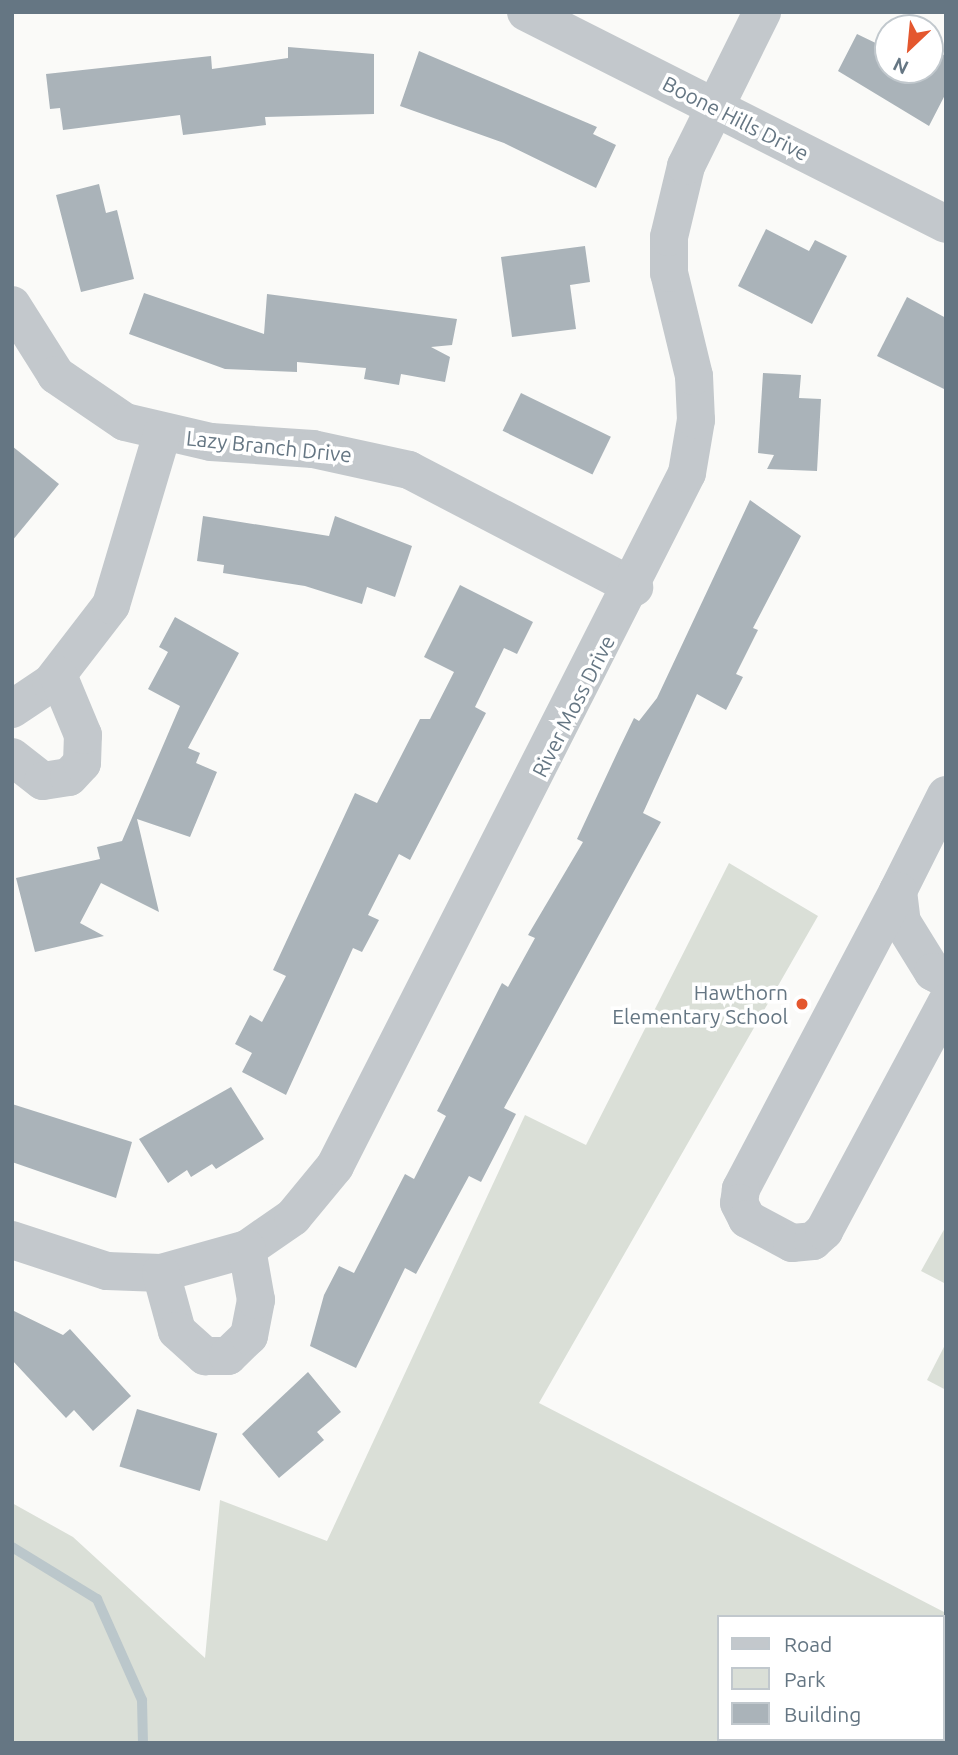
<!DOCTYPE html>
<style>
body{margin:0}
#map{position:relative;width:958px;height:1755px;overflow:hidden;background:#fafaf8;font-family:Ubuntu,sans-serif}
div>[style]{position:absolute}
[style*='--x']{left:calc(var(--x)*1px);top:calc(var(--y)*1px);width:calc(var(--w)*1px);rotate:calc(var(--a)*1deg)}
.green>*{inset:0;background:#dadfd7}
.stream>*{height:10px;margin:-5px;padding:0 5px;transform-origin:5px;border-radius:5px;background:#bbc7cb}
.building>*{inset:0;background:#aab3b9;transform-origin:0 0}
.minor>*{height:38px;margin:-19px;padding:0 19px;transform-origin:19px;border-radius:19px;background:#c3c8cc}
.dots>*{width:19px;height:19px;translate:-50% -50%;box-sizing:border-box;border:4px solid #fff;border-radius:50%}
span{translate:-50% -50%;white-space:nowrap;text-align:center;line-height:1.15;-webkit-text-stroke:7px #fff;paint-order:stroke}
.street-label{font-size:21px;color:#657683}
.poi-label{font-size:21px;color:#657683}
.right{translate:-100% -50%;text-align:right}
.frame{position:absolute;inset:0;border:14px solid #657683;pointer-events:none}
.legend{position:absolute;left:717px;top:1615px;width:228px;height:126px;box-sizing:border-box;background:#fff;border:2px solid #c1c8cd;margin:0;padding:9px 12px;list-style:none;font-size:21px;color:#657683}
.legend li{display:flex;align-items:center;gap:14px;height:35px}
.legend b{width:35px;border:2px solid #c1c8cd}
.north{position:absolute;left:874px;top:14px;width:70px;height:70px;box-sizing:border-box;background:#fff;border:2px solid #c1c8cd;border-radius:50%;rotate:206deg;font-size:19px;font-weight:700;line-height:28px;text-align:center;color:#657683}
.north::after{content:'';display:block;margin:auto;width:24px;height:32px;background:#e4572e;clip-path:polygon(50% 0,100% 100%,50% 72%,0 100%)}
</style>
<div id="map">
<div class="green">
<div style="clip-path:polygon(evenodd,729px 863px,818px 916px,539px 1403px,946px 1613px,946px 1743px,12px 1743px,12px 1503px,73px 1537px,205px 1658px,220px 1500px,327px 1541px,525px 1115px,586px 1145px,729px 863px,718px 1617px,942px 1617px,942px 1739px,718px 1739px,718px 1617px)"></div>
<div style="clip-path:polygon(946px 1226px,946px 1284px,921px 1271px)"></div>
<div style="clip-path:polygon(946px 1343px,946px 1390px,927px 1380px)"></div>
</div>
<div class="stream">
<div style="--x:12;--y:1547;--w:100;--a:31.5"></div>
<div style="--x:97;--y:1599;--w:111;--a:66"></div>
<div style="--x:142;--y:1700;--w:43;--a:88.7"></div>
</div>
<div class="building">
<div style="clip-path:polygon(857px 34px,886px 48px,888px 44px,888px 70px,930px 70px,930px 48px,946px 56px,946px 93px,929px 126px,838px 71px)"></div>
<div style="clip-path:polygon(288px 47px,374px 54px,374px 114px,265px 117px,266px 125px,183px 135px,180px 115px,63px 130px,60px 108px,50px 109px,46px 74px,211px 56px,212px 69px,288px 58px)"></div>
<div style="clip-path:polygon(419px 51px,597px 127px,593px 134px,616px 145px,596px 188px,504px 143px,400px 106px)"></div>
<div style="clip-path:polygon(99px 184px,106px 213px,117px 210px,134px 279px,81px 292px,56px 195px)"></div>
<div style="clip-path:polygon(766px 229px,809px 251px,815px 240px,847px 256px,812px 324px,738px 286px)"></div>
<div style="clip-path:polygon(585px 246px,590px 282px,570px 285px,576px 329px,512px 337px,501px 257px)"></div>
<div style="clip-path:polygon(144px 293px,264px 334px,267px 294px,457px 319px,452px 345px,431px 347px,450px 357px,445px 382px,401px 374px,399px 385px,364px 379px,366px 368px,297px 362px,297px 372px,225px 369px,129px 334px)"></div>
<div style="clip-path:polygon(907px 297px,946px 318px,946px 390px,877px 356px)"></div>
<div style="clip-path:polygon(763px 373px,801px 375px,799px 398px,821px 399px,817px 471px,767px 469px,774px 455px,758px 453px)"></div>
<div style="left:521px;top:393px;width:100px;height:42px;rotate:26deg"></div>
<div style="clip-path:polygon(12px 446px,59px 484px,12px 541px)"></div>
<div style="clip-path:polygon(750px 500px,801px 536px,753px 628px,758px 630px,736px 674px,743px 677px,726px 710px,697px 694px,643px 813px,661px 822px,504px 1108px,516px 1114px,481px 1182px,469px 1176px,416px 1274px,405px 1268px,356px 1368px,310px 1346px,324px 1295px,339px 1266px,354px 1273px,405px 1174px,414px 1179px,446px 1116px,437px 1111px,502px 983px,508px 987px,535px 938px,528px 935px,583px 842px,577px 839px,619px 749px,634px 718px,639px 721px,657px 698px)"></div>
<div style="clip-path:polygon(203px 516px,329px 536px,335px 516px,412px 546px,395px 597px,367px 587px,362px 604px,305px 586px,223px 573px,224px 565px,197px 561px)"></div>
<div style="clip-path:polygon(460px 585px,533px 622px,517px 654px,504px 648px,475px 707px,486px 713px,410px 860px,399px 854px,368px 915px,379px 920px,362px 952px,353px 948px,286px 1095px,242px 1072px,252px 1053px,235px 1044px,250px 1015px,262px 1022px,286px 976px,273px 970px,355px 793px,377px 803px,420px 719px,430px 719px,454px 672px,424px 657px)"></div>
<div style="clip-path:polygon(175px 617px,239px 653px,188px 748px,200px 753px,196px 763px,217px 772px,190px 837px,137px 819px,159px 912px,101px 883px,80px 923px,104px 936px,35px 952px,16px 878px,100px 859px,97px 847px,122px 841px,180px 706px,148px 689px,168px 652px,159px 647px)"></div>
<div style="clip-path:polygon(231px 1087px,264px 1139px,216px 1169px,212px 1164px,191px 1177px,187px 1170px,168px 1183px,139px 1139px)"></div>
<div style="clip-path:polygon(12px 1104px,132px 1142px,116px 1198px,12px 1162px)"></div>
<div style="clip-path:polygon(12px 1310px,63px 1335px,70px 1329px,131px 1396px,93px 1431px,74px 1410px,66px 1418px,12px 1360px)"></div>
<div style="clip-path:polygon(308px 1372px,341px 1412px,317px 1432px,324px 1440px,279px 1478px,242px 1434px)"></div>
<div style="left:137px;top:1409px;width:84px;height:60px;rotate:17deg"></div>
</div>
<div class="minor">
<div style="--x:526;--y:12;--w:470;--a:26.8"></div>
<div style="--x:12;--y:305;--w:83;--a:57.8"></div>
<div style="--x:56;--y:375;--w:83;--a:34.3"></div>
<div style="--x:125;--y:422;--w:88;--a:13.1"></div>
<div style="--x:211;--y:442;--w:102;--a:3.9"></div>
<div style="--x:313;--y:449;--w:98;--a:12.3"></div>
<div style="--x:409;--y:470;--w:254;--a:27.5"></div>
<div style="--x:12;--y:709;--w:47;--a:-33.7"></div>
<div style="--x:51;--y:683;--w:98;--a:-52.4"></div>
<div style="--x:111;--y:605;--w:178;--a:-73.4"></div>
<div style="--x:12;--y:757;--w:39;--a:38"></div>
<div style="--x:43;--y:781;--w:26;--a:-9"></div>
<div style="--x:69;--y:777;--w:19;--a:-47"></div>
<div style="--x:82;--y:763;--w:28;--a:-88"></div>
<div style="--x:83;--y:735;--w:65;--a:-112.6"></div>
<div style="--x:946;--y:795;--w:107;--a:116.6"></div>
<div style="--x:898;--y:891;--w:31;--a:83"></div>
<div style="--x:902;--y:922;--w:59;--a:58.2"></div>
<div style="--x:933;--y:972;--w:15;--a:28"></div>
<div style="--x:898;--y:891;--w:337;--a:117.8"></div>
<div style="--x:741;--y:1189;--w:14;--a:98"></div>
<div style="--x:739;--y:1203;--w:18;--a:63"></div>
<div style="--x:747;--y:1219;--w:51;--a:28.1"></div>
<div style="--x:792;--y:1243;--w:21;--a:-5"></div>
<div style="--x:813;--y:1241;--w:15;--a:-42"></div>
<div style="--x:824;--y:1231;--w:259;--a:-61.8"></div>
<div style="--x:12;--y:1240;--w:100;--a:18.1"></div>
<div style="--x:107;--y:1271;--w:54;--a:2.1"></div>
<div style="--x:161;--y:1273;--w:89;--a:-15.6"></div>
<div style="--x:247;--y:1249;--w:56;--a:-34.8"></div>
<div style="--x:293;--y:1217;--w:66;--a:-50.5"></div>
<div style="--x:335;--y:1166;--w:777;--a:-63.07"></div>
<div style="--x:687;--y:473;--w:54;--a:-80.4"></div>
<div style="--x:696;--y:420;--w:44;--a:-92.6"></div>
<div style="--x:694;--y:376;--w:106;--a:-103.6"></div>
<div style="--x:669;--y:273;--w:36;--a:-90"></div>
<div style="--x:669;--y:237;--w:73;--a:-76.5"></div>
<div style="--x:686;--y:166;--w:172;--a:-63.7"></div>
<div style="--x:161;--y:1273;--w:60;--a:74.6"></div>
<div style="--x:177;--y:1331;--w:38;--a:42"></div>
<div style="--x:205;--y:1356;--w:23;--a:0"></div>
<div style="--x:228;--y:1356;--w:29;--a:-44"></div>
<div style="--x:249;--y:1336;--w:37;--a:-79"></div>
<div style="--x:256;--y:1300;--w:52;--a:-100"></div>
</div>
<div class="dots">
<div style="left:802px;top:1004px;background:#e4572e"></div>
</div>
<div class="street-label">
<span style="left:736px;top:118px;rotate:27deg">Boone Hills Drive</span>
<span style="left:269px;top:446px;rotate:6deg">Lazy Branch Drive</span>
<span style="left:573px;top:706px;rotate:-63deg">River Moss Drive</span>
</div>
<div class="poi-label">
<span class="right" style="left:788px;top:1004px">Hawthorn<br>Elementary School</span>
</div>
<div class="frame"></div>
<ul class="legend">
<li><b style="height:9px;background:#c3c8cc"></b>Road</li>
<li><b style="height:19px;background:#dadfd7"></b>Park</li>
<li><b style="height:19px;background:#aab3b9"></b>Building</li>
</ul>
<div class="north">N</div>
</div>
